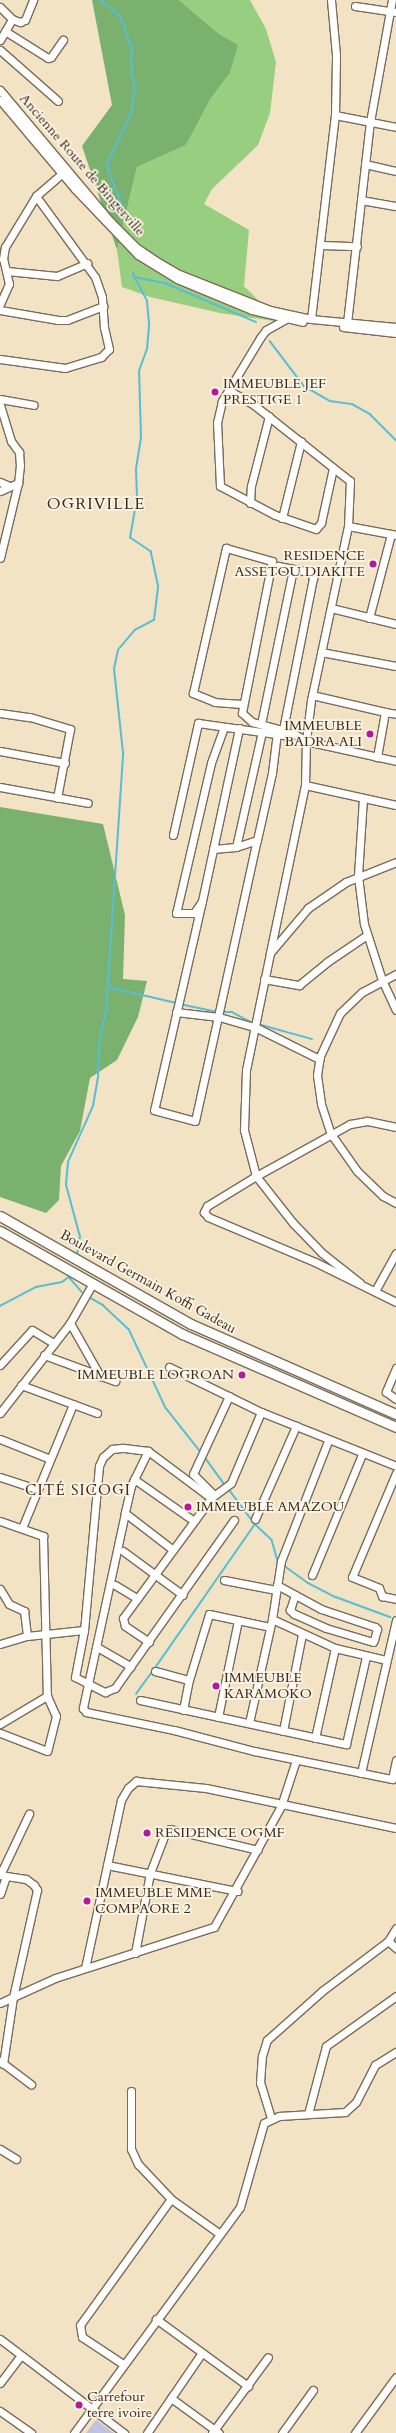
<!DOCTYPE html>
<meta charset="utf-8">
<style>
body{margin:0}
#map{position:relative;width:396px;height:2433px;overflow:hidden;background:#f3e3c5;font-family:Cardo,serif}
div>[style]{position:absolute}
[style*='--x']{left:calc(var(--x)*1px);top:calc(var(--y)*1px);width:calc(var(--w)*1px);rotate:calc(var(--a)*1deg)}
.industrial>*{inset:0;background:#c1c2dd}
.green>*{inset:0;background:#98ce7f}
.forest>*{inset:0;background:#7ab16e}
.stream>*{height:1.5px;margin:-0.75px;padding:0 0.75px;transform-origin:0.75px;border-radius:0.75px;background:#56bed3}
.roads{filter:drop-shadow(1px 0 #7b6b58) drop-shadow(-1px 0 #7b6b58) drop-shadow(0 1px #7b6b58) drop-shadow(0 -1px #7b6b58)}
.minor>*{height:7px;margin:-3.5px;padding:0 3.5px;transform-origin:3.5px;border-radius:3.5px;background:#fff}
.major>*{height:9px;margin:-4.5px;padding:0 4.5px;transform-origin:4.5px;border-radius:4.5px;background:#fff}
.dots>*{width:11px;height:11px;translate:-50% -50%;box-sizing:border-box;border:2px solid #fcf5e5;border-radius:50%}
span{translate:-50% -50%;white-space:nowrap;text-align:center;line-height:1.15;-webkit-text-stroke:3.5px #fcf5e5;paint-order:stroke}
.street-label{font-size:14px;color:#3b2a1e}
.poi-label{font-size:14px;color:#3b2a1e}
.left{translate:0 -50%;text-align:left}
.right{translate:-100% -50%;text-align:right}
.neighbourhood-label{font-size:15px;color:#3b2a1e;letter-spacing:1px}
.quarter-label{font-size:16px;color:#3b2a1e;letter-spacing:1px}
</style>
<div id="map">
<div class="industrial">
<div style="clip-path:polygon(96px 2420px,114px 2433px,86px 2433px)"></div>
</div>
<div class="green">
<div style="clip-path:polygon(179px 0,250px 0,266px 29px,276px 62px,270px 113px,258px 145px,212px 189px,204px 204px,249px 230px,244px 286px,280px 322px,220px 313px,150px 297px,122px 287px,117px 250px,137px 167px,186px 145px,211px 98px,230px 73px,237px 45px,219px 34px)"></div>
</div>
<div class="forest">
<div style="clip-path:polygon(92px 0,179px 0,219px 34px,238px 45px,230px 73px,211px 98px,186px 145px,137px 167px,117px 250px,82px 146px,112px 105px)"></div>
<div style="clip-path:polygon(0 807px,103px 824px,125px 915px,123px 979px,147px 981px,138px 1017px,117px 1060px,90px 1078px,80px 1131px,61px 1166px,59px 1200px,46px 1213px,0 1197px)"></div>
</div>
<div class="stream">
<div style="--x:101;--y:0;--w:26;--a:40"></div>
<div style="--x:121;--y:17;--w:33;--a:70"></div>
<div style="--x:132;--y:48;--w:21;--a:90"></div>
<div style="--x:132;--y:69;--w:20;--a:81"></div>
<div style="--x:135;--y:89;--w:24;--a:97"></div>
<div style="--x:132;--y:113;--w:59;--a:115.3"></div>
<div style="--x:107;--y:166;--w:46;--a:68.4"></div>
<div style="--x:134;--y:273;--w:4;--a:90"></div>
<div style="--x:134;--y:277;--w:32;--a:11"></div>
<div style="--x:165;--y:283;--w:99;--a:23.2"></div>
<div style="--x:270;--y:341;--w:56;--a:52.9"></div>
<div style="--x:304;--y:386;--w:30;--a:30"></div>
<div style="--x:330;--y:401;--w:22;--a:8"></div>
<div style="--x:352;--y:404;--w:21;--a:29"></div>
<div style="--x:370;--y:414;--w:37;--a:45"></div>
<div style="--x:108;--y:981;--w:8;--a:60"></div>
<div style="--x:112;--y:988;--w:67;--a:13"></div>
<div style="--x:180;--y:1004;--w:38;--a:12"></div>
<div style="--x:221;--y:1012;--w:11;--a:0"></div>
<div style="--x:232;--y:1012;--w:24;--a:28"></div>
<div style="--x:258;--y:1024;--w:56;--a:15.5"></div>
<div style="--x:77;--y:1255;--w:18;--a:-81"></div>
<div style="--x:80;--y:1237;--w:54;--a:-105.1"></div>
<div style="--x:66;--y:1185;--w:23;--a:-85"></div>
<div style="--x:68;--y:1162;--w:61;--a:-65.9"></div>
<div style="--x:93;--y:1106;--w:28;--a:-80"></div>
<div style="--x:98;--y:1078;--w:34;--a:-88"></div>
<div style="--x:99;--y:1044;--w:33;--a:-78"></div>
<div style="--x:106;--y:1012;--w:260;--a:-86.2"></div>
<div style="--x:123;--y:753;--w:84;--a:-96.1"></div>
<div style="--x:114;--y:669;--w:19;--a:-78"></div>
<div style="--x:118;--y:650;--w:26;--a:-50"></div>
<div style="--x:135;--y:630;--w:21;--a:-28"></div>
<div style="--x:154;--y:620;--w:34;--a:-83"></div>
<div style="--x:158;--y:586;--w:35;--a:-102"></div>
<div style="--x:151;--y:552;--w:25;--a:-146"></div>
<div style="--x:130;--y:538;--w:41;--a:-80.1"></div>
<div style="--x:137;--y:498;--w:29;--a:-92"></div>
<div style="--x:136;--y:469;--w:32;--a:-81"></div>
<div style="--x:141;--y:437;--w:66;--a:-91.7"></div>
<div style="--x:139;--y:371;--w:23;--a:-70"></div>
<div style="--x:147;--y:349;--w:25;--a:-85"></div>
<div style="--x:149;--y:324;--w:23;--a:-95"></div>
<div style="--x:147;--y:301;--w:27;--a:-118"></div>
<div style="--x:89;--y:1297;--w:16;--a:30"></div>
<div style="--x:103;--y:1305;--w:35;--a:43"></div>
<div style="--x:129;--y:1329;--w:87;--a:64.9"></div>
<div style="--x:166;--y:1408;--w:55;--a:51.7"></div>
<div style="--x:0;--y:1306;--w:41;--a:-27.8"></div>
<div style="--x:36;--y:1287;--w:26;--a:-11"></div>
<div style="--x:62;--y:1282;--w:9;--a:-36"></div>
<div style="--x:69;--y:1277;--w:20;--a:49"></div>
<div style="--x:204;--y:1456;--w:36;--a:54"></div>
<div style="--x:228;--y:1488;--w:45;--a:53.1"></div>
<div style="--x:255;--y:1524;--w:23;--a:43"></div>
<div style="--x:272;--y:1540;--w:22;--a:74"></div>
<div style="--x:282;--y:1564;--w:32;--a:36"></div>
<div style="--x:308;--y:1583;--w:31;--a:27"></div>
<div style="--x:336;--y:1597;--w:58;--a:20.3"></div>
<div style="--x:155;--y:1668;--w:175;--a:-55.2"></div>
<div style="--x:136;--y:1694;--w:29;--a:-54"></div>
</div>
<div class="roads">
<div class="minor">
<div style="--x:355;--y:6;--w:41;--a:8.3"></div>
<div style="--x:0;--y:7;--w:17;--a:45"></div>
<div style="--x:12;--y:19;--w:9;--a:21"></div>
<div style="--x:20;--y:22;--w:5;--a:-22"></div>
<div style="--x:25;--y:20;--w:22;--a:-68"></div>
<div style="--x:5;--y:31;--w:51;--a:32.1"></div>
<div style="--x:48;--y:58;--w:3;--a:-18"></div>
<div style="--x:51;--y:57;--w:21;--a:-55"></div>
<div style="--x:0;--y:40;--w:24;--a:-60"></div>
<div style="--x:0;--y:50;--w:77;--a:41.3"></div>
<div style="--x:0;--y:90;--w:171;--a:50"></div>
<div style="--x:110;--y:221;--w:38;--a:45"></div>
<div style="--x:137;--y:248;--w:25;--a:34"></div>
<div style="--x:158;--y:262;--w:24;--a:30"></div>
<div style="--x:179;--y:274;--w:98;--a:21.6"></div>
<div style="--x:270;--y:310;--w:42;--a:12.4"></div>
<div style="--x:311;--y:319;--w:85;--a:5.4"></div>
<div style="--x:0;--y:100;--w:116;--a:49.9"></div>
<div style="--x:75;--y:189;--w:91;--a:46.3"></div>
<div style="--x:138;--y:255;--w:46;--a:31.6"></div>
<div style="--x:177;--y:279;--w:81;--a:22.5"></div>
<div style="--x:252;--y:310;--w:52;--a:13.2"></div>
<div style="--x:335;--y:115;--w:62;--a:11.1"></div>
<div style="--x:365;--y:164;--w:32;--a:13"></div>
<div style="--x:361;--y:200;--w:36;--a:10"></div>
<div style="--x:322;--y:245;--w:35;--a:2"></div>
<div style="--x:7;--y:271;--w:50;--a:5.7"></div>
<div style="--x:57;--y:276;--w:33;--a:-23"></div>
<div style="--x:0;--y:304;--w:22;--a:-66"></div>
<div style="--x:9;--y:284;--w:26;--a:-103"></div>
<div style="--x:3;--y:259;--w:12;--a:-81"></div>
<div style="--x:5;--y:247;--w:60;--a:-58.7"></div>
<div style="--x:36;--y:196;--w:38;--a:-41"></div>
<div style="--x:0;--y:310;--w:59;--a:9.8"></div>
<div style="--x:58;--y:320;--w:9;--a:0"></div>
<div style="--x:67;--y:320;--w:39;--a:-21"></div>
<div style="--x:286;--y:319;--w:23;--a:151"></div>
<div style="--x:266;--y:330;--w:10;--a:127"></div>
<div style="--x:260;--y:338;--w:74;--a:121.1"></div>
<div style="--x:222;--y:401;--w:22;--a:103"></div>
<div style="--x:217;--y:422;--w:64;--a:87.3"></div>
<div style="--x:220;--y:486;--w:62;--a:27.8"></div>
<div style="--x:275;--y:515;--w:43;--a:18.9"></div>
<div style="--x:316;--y:529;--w:8;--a:-50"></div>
<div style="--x:321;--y:523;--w:56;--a:-77.7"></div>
<div style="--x:311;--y:319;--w:205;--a:-83.3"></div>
<div style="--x:335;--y:115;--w:60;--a:-89"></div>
<div style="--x:336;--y:55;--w:55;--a:-95.2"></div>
<div style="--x:347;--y:323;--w:202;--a:-83.5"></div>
<div style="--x:370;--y:122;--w:124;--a:-79.8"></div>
<div style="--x:343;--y:327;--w:53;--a:6.5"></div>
<div style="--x:0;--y:359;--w:66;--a:7.9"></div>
<div style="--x:65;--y:368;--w:38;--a:-17"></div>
<div style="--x:101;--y:357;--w:11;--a:-45"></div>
<div style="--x:109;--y:349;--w:23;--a:-103"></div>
<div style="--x:104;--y:327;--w:30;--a:-94"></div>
<div style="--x:102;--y:297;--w:21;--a:-109"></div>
<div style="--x:95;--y:277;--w:100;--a:-126.1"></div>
<div style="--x:230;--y:391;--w:28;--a:30"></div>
<div style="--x:254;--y:405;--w:122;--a:38.4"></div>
<div style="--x:350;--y:481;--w:45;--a:92.5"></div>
<div style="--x:348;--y:526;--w:178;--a:102"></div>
<div style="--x:311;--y:700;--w:41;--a:97"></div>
<div style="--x:306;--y:741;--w:92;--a:12.5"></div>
<div style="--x:0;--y:399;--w:34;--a:10"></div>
<div style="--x:0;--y:405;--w:38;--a:73"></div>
<div style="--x:11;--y:441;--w:14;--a:54"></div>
<div style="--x:19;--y:452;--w:13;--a:86"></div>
<div style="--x:20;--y:465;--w:18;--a:96"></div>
<div style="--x:18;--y:483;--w:77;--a:103.5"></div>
<div style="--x:0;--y:482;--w:10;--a:24"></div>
<div style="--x:0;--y:491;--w:20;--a:-24"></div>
<div style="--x:250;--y:503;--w:17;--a:-87"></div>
<div style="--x:251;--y:486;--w:72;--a:-75.6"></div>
<div style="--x:282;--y:518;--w:79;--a:-76.1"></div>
<div style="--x:348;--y:526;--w:49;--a:10.6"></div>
<div style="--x:272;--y:571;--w:8;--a:-40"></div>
<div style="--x:278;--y:566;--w:33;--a:11"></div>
<div style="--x:310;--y:572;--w:7;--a:63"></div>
<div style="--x:313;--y:578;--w:155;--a:101.2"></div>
<div style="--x:331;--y:608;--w:67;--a:13.8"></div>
<div style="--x:369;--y:618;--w:87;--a:-75.3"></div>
<div style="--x:321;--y:652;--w:76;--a:10.6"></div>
<div style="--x:312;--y:695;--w:75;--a:13.1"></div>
<div style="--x:385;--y:712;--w:46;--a:100.1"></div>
<div style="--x:242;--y:704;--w:27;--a:-176"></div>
<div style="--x:215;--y:702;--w:24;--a:-158"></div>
<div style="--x:193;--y:693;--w:149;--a:-77.2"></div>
<div style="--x:226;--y:548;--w:48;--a:15.8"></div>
<div style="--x:272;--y:561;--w:155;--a:101.2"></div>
<div style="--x:242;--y:713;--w:13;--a:42"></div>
<div style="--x:252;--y:722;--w:42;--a:15"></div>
<div style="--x:293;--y:733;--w:15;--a:32"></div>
<div style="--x:306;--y:741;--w:44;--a:91.3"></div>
<div style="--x:305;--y:785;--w:172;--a:101.8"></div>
<div style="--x:385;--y:712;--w:11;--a:10"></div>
<div style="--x:0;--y:713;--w:30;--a:8"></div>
<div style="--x:30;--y:717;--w:42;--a:16.7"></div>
<div style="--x:70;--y:729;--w:70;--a:100.7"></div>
<div style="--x:261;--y:724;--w:158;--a:-78.3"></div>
<div style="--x:224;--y:727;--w:38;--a:110"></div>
<div style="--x:211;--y:763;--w:154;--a:103.1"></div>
<div style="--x:176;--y:913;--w:18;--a:0"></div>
<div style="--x:194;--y:913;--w:14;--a:-56"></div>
<div style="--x:202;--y:901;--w:177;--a:-77.9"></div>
<div style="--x:0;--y:751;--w:66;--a:10.5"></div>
<div style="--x:305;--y:785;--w:93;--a:12.4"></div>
<div style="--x:0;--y:787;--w:89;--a:10.3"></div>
<div style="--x:363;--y:798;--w:78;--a:93.7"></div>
<div style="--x:358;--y:876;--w:48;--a:82.9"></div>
<div style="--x:364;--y:924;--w:59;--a:72.2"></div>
<div style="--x:382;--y:980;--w:33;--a:65"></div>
<div style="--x:173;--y:835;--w:115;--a:-77.4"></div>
<div style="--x:198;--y:723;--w:93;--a:8"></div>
<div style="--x:236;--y:847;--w:22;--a:-18"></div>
<div style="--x:257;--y:840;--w:69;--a:-77.4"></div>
<div style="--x:272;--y:773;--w:39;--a:-83"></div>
<div style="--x:213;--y:849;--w:23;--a:-5"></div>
<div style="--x:236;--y:847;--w:118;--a:-77.3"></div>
<div style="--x:202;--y:901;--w:214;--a:102.9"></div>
<div style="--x:154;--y:1110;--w:42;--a:15"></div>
<div style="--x:195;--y:1121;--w:288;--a:-77.6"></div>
<div style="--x:396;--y:974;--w:38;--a:152"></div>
<div style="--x:362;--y:992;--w:30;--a:136"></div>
<div style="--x:340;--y:1013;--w:47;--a:114.9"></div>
<div style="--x:320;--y:1056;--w:19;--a:99"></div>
<div style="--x:317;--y:1075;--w:29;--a:82"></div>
<div style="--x:321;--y:1104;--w:32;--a:72"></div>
<div style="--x:331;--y:1134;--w:45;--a:54.9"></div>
<div style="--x:357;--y:1171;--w:36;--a:44"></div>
<div style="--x:383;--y:1196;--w:15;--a:28"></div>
<div style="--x:264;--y:979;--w:36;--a:10"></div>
<div style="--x:299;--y:985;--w:36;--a:-39"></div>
<div style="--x:327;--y:962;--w:48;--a:-34"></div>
<div style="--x:176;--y:1012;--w:43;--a:6.6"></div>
<div style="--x:219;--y:1017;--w:37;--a:16"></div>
<div style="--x:255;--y:1027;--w:72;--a:26.6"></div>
<div style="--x:396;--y:1127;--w:30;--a:-168"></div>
<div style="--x:367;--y:1121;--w:17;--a:170"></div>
<div style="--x:350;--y:1124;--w:107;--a:151"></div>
<div style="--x:256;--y:1176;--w:57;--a:148.5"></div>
<div style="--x:207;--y:1206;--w:7;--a:117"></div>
<div style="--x:204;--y:1212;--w:6;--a:51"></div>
<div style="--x:208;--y:1217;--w:116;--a:22.8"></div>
<div style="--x:315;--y:1262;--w:90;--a:26.3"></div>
<div style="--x:360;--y:1283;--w:48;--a:-141.7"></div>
<div style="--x:322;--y:1253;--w:42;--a:-134"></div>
<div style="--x:293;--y:1223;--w:60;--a:-128.2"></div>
<div style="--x:256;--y:1176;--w:48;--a:-104.6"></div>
<div style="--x:244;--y:1130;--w:60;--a:-88.1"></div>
<div style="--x:246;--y:1070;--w:119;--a:-78.4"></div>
<div style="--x:270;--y:953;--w:59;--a:-49.8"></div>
<div style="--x:308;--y:908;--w:46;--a:-34.4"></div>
<div style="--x:346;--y:882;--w:54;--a:-21.8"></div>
<div style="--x:375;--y:1291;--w:43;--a:-61.1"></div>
<div style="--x:70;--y:1323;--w:61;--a:60.5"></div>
<div style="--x:44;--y:1355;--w:76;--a:20.1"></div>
<div style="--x:0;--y:1365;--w:47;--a:-47.6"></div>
<div style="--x:32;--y:1330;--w:26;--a:31"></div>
<div style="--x:169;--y:1367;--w:102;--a:26.1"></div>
<div style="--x:261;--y:1412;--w:145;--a:21.8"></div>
<div style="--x:396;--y:1368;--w:26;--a:113"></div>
<div style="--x:386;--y:1392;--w:12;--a:35"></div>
<div style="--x:21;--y:1385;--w:81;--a:20.2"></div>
<div style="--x:0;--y:1413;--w:114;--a:-52.1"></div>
<div style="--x:70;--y:1323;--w:46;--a:-60.1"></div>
<div style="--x:0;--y:1439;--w:52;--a:21.6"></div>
<div style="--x:148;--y:1451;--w:39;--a:116"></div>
<div style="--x:131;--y:1486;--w:28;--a:103"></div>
<div style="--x:125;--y:1513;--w:59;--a:37.5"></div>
<div style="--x:396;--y:1473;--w:113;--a:112.9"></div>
<div style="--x:352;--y:1577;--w:29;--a:22"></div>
<div style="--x:379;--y:1588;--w:9;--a:69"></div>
<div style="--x:382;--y:1596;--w:14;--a:12"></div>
<div style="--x:0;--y:1477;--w:39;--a:18"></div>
<div style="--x:134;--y:1479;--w:73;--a:35"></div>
<div style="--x:213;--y:1494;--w:28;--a:-135"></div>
<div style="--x:193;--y:1474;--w:86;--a:-65.2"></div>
<div style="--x:211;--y:1498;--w:79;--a:-143.3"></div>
<div style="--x:148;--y:1451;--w:26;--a:-173"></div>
<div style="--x:122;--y:1448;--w:10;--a:174"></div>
<div style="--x:112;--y:1449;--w:12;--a:138"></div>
<div style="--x:103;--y:1457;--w:10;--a:114"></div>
<div style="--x:99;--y:1466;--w:165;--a:95.2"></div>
<div style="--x:84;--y:1630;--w:48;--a:100.8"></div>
<div style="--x:75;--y:1677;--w:34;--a:27"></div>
<div style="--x:105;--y:1692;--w:11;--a:-22"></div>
<div style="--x:115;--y:1688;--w:206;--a:-54.7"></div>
<div style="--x:125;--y:1513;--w:175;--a:102.2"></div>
<div style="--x:88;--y:1684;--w:25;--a:102"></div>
<div style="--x:83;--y:1708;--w:5;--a:53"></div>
<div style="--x:86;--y:1712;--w:90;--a:11.6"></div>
<div style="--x:174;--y:1730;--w:83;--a:14.7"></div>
<div style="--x:254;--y:1751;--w:141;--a:11.5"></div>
<div style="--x:392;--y:1779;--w:19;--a:-78"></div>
<div style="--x:255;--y:1519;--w:102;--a:-66.2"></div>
<div style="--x:0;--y:1521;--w:46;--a:19.2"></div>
<div style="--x:43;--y:1536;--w:160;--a:88.6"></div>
<div style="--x:47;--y:1696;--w:22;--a:66"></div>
<div style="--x:56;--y:1716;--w:36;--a:104"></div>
<div style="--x:47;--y:1751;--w:50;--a:-159"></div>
<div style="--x:22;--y:1528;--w:134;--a:-67.6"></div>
<div style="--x:123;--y:1551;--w:74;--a:36.3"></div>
<div style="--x:312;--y:1575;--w:131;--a:-67.5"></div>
<div style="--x:224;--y:1580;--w:53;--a:10.9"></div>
<div style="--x:115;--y:1585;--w:26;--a:31"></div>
<div style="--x:277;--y:1585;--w:50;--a:28.6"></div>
<div style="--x:321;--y:1609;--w:57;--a:18.4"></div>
<div style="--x:375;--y:1627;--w:3;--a:45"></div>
<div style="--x:377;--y:1629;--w:11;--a:105"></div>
<div style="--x:374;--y:1640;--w:2;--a:117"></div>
<div style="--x:373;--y:1642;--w:49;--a:-163.4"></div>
<div style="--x:326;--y:1628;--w:35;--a:-156"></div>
<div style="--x:294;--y:1614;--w:6;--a:-135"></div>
<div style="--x:290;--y:1610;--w:16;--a:-72"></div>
<div style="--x:0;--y:1589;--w:17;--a:59"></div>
<div style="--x:9;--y:1604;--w:17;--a:25"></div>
<div style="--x:24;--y:1611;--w:25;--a:83"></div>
<div style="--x:272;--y:1619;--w:69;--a:24.7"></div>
<div style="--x:335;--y:1648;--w:52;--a:13.2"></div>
<div style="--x:149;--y:1642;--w:29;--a:-146"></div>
<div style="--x:125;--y:1626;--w:8;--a:-104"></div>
<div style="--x:123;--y:1618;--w:149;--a:-53.7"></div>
<div style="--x:211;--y:1498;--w:25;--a:-37"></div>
<div style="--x:231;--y:1483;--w:77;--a:-67.1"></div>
<div style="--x:0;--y:1644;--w:28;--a:-17"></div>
<div style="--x:27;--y:1636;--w:57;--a:-6"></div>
<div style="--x:97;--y:1647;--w:39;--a:30"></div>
<div style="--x:155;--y:1671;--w:35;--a:15"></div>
<div style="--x:140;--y:1700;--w:211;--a:12.1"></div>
<div style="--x:346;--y:1744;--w:89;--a:-77.1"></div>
<div style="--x:183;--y:1710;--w:31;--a:-79"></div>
<div style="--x:189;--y:1680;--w:69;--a:-73.1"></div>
<div style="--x:209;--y:1614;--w:62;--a:12"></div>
<div style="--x:218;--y:1717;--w:99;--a:-78.3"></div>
<div style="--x:249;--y:1723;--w:107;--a:-77.5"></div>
<div style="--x:272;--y:1619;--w:59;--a:-81.2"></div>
<div style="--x:281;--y:1561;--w:129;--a:-68.6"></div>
<div style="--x:0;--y:1724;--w:55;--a:-30.8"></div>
<div style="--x:283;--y:1731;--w:99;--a:-78.9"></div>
<div style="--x:315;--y:1738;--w:92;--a:-77.5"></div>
<div style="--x:361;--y:1773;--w:157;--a:-77.1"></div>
<div style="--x:107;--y:1865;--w:133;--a:11.3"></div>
<div style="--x:0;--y:1875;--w:26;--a:9"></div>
<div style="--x:26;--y:1879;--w:10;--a:37"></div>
<div style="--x:34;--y:1885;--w:6;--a:59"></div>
<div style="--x:37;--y:1890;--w:110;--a:102.6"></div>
<div style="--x:13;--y:1997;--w:14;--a:155"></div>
<div style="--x:0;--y:1875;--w:68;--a:-64.6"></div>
<div style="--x:0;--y:1894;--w:18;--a:-71"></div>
<div style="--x:388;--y:1941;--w:11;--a:41"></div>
<div style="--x:135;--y:1953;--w:81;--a:-79.4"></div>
<div style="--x:150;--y:1873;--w:45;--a:-69.1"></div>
<div style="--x:166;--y:1831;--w:4;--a:-27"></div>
<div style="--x:170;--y:1829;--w:90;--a:13.4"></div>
<div style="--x:85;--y:1968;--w:172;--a:-77.9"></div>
<div style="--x:121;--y:1800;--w:14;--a:-60"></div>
<div style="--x:128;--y:1788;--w:11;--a:-41"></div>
<div style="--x:136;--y:1781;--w:70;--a:5.7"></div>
<div style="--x:206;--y:1788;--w:194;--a:11.9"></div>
<div style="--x:0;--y:2061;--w:39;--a:37"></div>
<div style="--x:3;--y:2064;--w:68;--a:-81.5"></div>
<div style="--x:13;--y:1997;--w:46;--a:-24.3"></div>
<div style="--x:55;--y:1978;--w:167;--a:-17.8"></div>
<div style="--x:214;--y:1927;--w:138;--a:-61"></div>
<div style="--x:281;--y:1806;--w:48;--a:-71.9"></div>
<div style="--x:131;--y:2091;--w:58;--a:90"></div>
<div style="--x:131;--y:2149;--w:17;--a:65"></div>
<div style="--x:138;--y:2164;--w:48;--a:46.7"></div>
<div style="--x:171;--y:2199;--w:60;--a:35.5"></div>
<div style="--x:308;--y:2114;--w:70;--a:-75.2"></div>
<div style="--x:326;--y:2046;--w:86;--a:-35.5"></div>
<div style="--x:271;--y:2118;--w:37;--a:-107"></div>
<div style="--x:260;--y:2083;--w:27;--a:-86"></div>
<div style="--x:262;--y:2056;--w:17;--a:-73"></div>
<div style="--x:267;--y:2040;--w:74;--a:-41.7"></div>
<div style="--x:322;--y:1991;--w:83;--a:-37.1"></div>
<div style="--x:388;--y:1941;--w:15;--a:-58"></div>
<div style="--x:0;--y:2149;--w:19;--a:32"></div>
<div style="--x:156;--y:2319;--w:114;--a:36.1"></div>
<div style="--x:0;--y:2339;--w:156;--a:37.2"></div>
<div style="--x:123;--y:2364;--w:49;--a:-146.6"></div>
<div style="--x:82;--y:2337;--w:12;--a:-99"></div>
<div style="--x:80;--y:2325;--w:155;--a:-54.2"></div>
<div style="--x:0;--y:2383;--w:34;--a:-53"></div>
<div style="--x:171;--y:2398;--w:59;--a:36.1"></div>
<div style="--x:0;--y:2411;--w:38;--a:35"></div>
<div style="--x:74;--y:2433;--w:280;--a:-53.7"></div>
<div style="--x:240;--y:2207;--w:87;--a:-74.1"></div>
<div style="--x:264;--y:2123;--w:17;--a:-25"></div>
<div style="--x:279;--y:2116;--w:66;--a:-3.5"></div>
<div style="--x:345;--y:2112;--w:15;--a:-42"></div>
<div style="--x:356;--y:2102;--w:42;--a:-62.8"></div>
<div style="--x:375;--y:2065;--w:25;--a:-32"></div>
<div style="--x:147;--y:2433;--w:96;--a:-55.6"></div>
<div style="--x:212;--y:2433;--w:94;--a:-53.6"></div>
<div style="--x:282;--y:2433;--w:53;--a:-54.2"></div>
<div style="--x:355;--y:2433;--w:69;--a:-53.8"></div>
</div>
<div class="major">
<div style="--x:0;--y:1216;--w:219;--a:29.5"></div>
<div style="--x:191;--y:1324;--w:224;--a:23.7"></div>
<div style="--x:0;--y:1231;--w:209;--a:29.5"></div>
<div style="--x:182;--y:1334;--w:233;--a:23.5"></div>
</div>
</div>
<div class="dots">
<div style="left:215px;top:392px;background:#b5179e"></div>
<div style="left:373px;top:564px;background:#b5179e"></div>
<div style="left:370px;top:734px;background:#b5179e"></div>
<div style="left:242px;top:1375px;background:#b5179e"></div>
<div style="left:188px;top:1507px;background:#b5179e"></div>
<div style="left:216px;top:1686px;background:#b5179e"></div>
<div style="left:147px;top:1833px;background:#b5179e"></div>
<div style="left:87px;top:1901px;background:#b5179e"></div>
<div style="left:79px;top:2405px;background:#b5179e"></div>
</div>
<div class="street-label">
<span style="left:82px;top:165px;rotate:49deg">Ancienne Route de Bingerville</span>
<span style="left:148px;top:1282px;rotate:29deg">Boulevard Germain Koffi Gadeau</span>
</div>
<div class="poi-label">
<span class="left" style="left:223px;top:392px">IMMEUBLE JEF<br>PRESTIGE 1</span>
<span class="right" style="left:365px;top:564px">RESIDENCE<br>ASSETOU DIAKITE</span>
<span class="right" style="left:362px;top:734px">IMMEUBLE<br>BADRA ALI</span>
<span class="right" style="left:234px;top:1375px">IMMEUBLE LOGROAN</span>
<span class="left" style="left:196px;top:1507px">IMMEUBLE AMAZOU</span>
<span class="left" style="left:224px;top:1686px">IMMEUBLE<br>KARAMOKO</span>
<span class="left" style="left:155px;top:1833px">RESIDENCE OGMF</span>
<span class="left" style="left:95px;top:1901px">IMMEUBLE MME<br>COMPAORE 2</span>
<span class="left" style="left:87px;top:2405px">Carrefour<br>terre ivoire</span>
</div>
<div class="neighbourhood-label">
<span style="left:78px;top:1491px">CITÉ SICOGI</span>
</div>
<div class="quarter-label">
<span style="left:96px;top:504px">OGRIVILLE</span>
</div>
</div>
